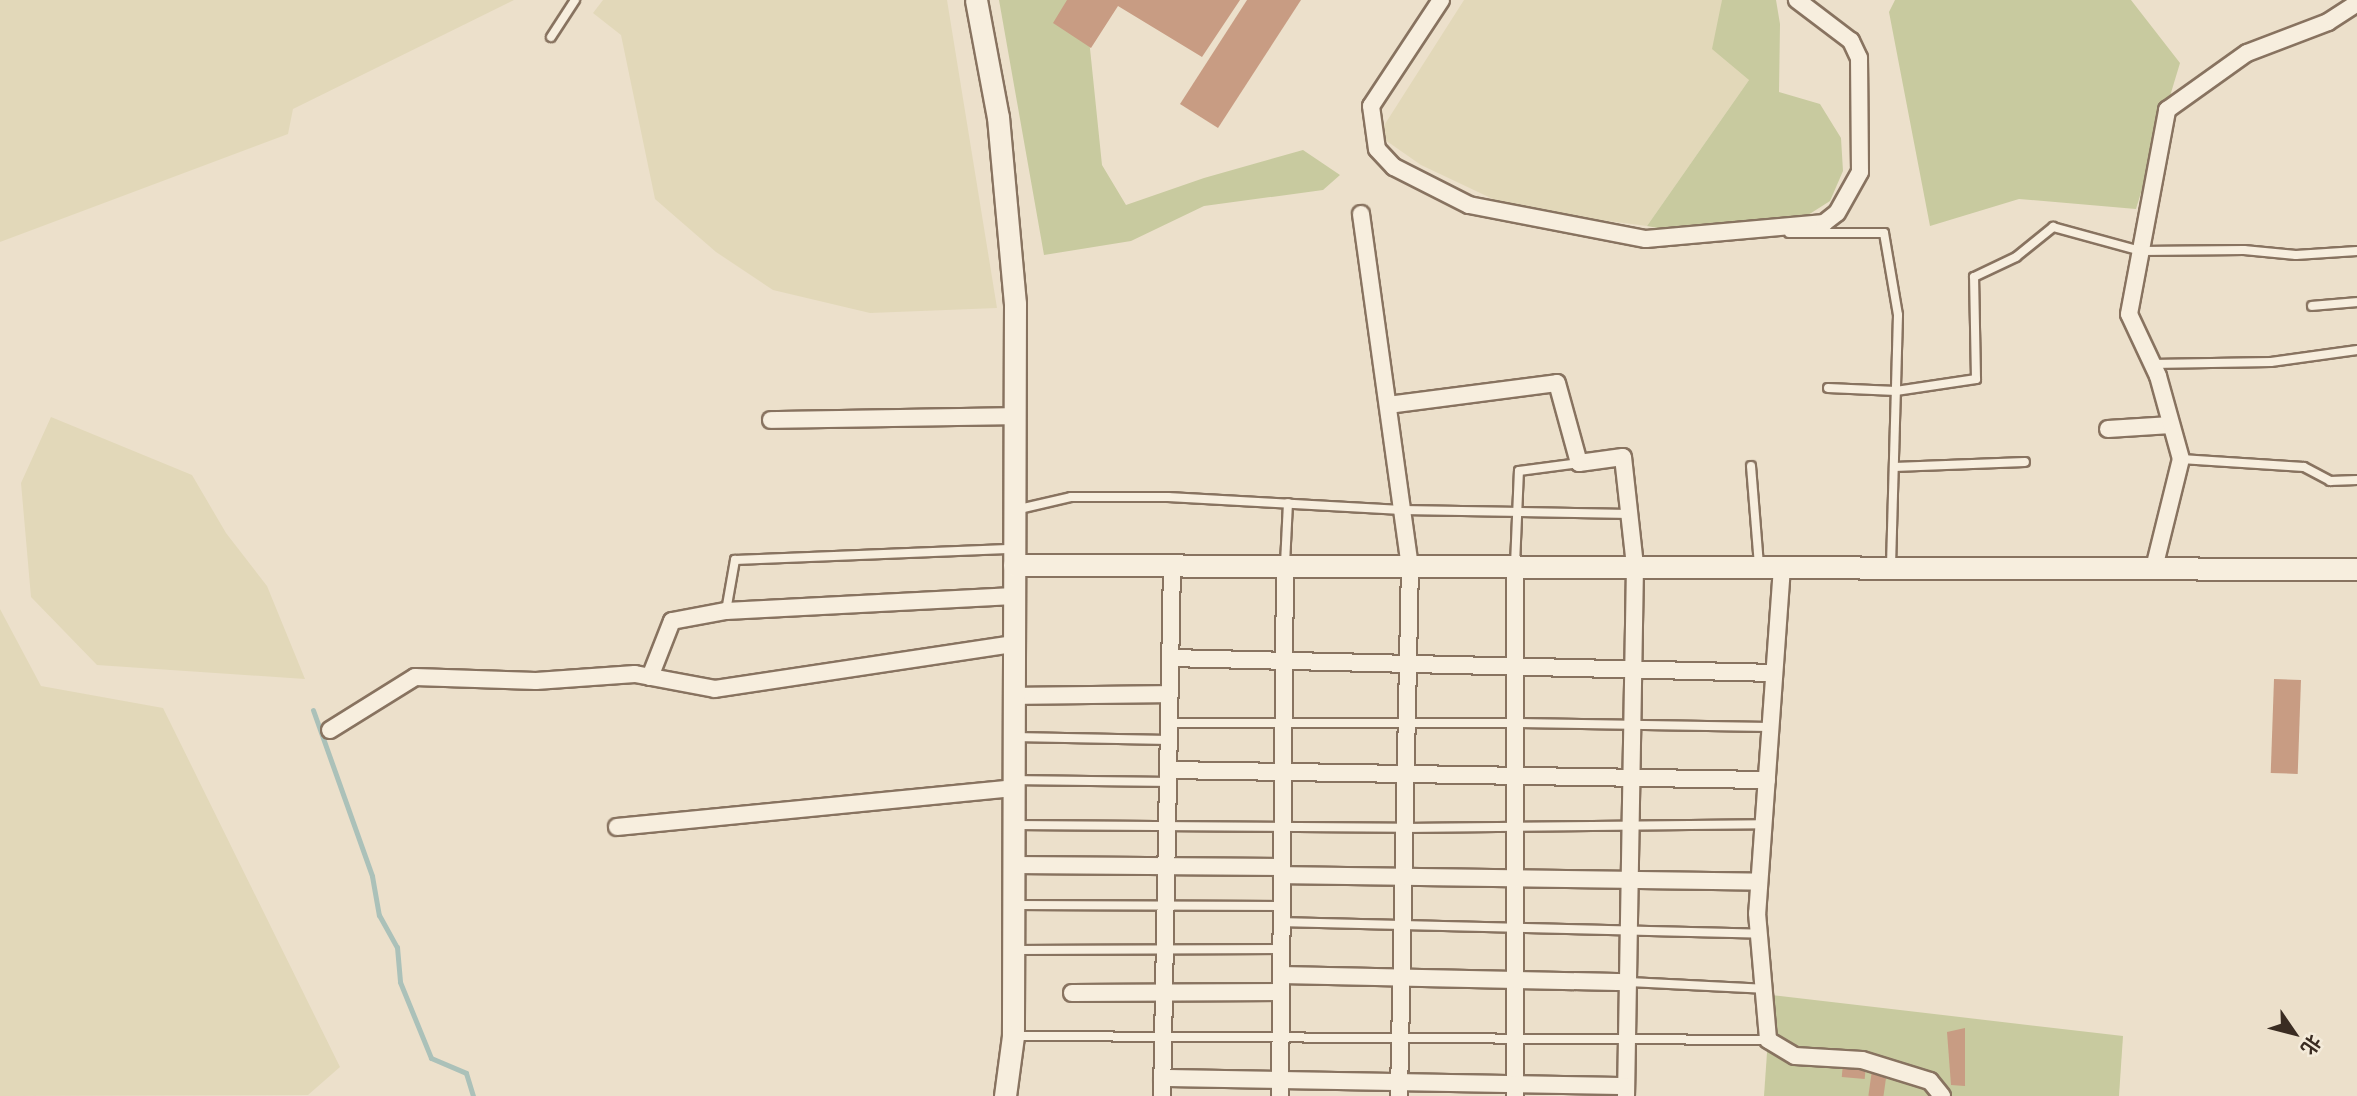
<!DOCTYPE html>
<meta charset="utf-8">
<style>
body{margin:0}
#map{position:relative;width:2357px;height:1096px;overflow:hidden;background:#ece0cb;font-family:"PT Serif","Noto Sans SC",serif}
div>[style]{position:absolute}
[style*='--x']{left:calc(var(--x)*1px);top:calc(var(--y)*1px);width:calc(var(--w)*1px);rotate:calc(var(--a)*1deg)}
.farmland>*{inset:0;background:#e2d8b9}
.green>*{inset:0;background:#c8ca9f}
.stream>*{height:5px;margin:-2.5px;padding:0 2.5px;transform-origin:2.5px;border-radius:2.5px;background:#abc1b9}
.building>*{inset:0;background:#c89c83;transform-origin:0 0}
.roads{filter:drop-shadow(2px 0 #887360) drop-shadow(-2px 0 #887360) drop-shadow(0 2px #887360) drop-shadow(0 -2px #887360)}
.lane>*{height:8px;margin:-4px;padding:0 4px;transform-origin:4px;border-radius:4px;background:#f7eede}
.street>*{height:16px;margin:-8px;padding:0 8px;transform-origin:8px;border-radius:8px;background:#f7eede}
.secondary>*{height:21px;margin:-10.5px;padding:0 10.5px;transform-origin:10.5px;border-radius:10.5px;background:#f7eede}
span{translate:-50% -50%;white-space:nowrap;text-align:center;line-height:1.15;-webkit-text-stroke:5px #f4ebda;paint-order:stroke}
.north{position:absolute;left:2259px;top:998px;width:70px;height:70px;-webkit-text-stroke:5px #f4ebda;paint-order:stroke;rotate:125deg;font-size:19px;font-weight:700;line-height:28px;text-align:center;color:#3a2c22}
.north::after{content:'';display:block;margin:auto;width:24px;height:32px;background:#3a2c22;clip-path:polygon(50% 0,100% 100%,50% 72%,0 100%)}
</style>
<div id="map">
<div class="farmland">
<div style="clip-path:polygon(0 0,514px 0,293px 109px,288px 134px,0 242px)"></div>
<div style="clip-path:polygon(603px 0,947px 0,997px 308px,870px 313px,773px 290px,716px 252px,655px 199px,621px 35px,593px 13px)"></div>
<div style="clip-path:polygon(1464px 0,1722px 0,1721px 11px,1749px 80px,1647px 226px,1514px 209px,1421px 165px,1378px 135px)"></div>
<div style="clip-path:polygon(51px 417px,192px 475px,226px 533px,267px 586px,305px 679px,97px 665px,31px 597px,21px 483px)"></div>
<div style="clip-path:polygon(0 609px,41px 686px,163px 708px,340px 1067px,308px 1095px,0 1096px)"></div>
</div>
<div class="green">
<div style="clip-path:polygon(999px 0,1085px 0,1102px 165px,1126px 205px,1204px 178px,1303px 150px,1340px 175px,1323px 190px,1204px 206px,1131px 241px,1044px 255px)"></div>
<div style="clip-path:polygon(1722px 0,1776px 0,1780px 24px,1779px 92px,1820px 104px,1841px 138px,1843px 171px,1830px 201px,1808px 215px,1773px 224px,1684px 233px,1647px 226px,1749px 80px,1712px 49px)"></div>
<div style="clip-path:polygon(1895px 0,2131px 0,2180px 63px,2136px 209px,2019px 199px,1930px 226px,1889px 12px)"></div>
<div style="clip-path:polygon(1771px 995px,2123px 1036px,2119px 1096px,1764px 1096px)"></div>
</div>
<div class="stream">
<div style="--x:313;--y:710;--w:176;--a:70.4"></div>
<div style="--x:372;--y:876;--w:40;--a:80"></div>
<div style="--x:379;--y:915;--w:37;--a:61"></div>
<div style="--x:397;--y:947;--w:35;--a:85"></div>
<div style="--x:400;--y:982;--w:82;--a:67.8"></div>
<div style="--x:431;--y:1058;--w:38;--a:23"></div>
<div style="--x:466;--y:1073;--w:24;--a:73"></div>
</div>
<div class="building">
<div style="clip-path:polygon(1067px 0,1240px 0,1202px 57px,1118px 6px,1091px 48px,1053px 23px)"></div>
<div style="clip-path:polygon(1247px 0,1301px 0,1218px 128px,1180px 104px)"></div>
<div style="left:2274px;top:679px;width:27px;height:94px;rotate:2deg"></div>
<div style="clip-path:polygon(1965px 1028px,1965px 1086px,1951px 1085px,1947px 1032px)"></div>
<div style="left:1843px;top:1063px;width:23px;height:14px;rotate:5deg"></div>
<div style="left:1872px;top:1070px;width:15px;height:26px;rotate:8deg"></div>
</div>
<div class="roads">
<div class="lane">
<div style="--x:551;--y:37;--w:44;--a:-57"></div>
<div style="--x:1789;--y:233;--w:95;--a:0"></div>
<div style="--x:1884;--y:233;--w:83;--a:80.3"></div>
<div style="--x:1898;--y:315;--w:252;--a:91.6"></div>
<div style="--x:2312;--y:306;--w:45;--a:-5.1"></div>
<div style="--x:2152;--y:364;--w:119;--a:-1"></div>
<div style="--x:2271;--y:362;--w:87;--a:-7.9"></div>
<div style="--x:1828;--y:388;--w:68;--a:2.5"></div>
<div style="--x:1896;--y:391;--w:81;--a:-8.5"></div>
<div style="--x:1976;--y:379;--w:102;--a:-91.1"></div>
<div style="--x:1974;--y:277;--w:47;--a:-25.5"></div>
<div style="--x:2016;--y:257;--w:48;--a:-39"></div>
<div style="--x:2053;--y:227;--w:91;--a:15.3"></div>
<div style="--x:2141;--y:251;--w:103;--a:-0.6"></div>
<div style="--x:2244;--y:250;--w:52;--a:5.5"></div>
<div style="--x:2296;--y:255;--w:61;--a:-3.8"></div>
<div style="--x:2181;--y:459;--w:123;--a:3.7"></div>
<div style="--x:2304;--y:467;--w:30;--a:28"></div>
<div style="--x:2330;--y:481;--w:27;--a:-2"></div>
<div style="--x:1751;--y:466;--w:100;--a:85.4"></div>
<div style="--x:1894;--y:467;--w:131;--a:-2.2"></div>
<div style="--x:1015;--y:510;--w:57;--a:-13.1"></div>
<div style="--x:1071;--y:497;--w:97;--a:0"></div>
<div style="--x:1168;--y:497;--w:234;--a:3.2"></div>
<div style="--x:1402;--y:510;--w:228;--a:1"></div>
<div style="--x:1285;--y:564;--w:61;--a:-87.2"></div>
<div style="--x:1515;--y:565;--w:94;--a:-87.6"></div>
<div style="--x:1519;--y:471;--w:61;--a:-7.6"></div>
<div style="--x:726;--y:611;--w:52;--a:-80"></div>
<div style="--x:735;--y:560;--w:279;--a:-2.3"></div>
<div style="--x:1169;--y:723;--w:346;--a:0"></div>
<div style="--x:1515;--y:723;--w:255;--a:0.9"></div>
<div style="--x:1014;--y:737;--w:155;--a:1.1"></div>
<div style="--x:1013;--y:780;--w:155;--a:0.7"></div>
<div style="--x:1014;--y:825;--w:390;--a:0.4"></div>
<div style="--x:1404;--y:828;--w:359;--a:-0.6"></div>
<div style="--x:1015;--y:905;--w:267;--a:0.2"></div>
<div style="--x:1282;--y:922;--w:477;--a:1.4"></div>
<div style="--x:1015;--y:950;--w:267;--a:-0.2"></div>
<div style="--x:1628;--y:982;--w:136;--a:2.9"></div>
<div style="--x:1015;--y:1036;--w:753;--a:0.3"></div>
</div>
<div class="street">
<div style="--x:1441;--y:0;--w:127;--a:123.4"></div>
<div style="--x:1371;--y:106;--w:43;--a:82.1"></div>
<div style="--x:1377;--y:149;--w:25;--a:47"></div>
<div style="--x:1394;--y:167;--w:84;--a:26.9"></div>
<div style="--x:1469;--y:205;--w:180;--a:10.9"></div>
<div style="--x:1646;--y:239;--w:179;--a:-5.1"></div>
<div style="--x:1824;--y:223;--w:16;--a:-38"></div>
<div style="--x:1837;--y:213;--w:47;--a:-60.7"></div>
<div style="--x:1860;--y:172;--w:114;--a:-90.5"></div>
<div style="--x:1859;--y:58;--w:19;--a:-115"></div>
<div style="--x:1851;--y:41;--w:68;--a:-142.8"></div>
<div style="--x:1361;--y:214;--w:354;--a:82.1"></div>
<div style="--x:1410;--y:565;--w:531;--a:91.19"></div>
<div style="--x:1388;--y:405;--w:170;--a:-7.4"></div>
<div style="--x:1557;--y:383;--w:83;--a:74.6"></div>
<div style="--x:1579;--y:463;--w:44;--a:-7.8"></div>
<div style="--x:1623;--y:457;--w:110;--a:83.7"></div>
<div style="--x:1635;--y:566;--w:530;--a:90.97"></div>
<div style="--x:771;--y:420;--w:243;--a:-0.9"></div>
<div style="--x:2108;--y:429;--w:63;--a:-3.6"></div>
<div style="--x:1515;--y:565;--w:531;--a:90"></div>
<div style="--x:1782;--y:567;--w:347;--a:94.1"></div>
<div style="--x:1757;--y:913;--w:127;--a:85"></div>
<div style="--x:1768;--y:1040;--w:31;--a:31"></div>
<div style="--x:1795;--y:1056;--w:67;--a:3.4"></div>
<div style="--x:1862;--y:1060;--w:71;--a:17.2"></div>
<div style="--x:1930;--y:1081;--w:19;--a:51"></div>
<div style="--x:2154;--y:568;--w:112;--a:-76.1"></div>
<div style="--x:2181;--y:459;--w:86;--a:-105.5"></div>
<div style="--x:2158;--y:376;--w:68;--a:-115.1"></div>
<div style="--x:2129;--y:314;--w:208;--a:-79.4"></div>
<div style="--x:2167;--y:110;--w:98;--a:-35.5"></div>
<div style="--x:2247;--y:53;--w:87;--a:-20.9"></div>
<div style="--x:2328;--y:22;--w:35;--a:-33"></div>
<div style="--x:1170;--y:658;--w:604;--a:1.42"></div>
<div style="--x:650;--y:677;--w:60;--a:-68.6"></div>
<div style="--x:672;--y:621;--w:55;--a:-10.5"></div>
<div style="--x:726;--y:611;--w:288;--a:-3"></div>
<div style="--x:1014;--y:696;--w:155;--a:-0.7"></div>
<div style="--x:330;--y:730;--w:100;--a:-31.9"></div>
<div style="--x:415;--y:677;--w:121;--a:1.9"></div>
<div style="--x:536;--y:681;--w:99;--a:-4"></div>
<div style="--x:635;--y:674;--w:81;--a:10.6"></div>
<div style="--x:715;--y:689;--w:301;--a:-8.6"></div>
<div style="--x:1168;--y:770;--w:599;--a:0.96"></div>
<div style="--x:617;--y:827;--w:398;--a:-5.6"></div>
<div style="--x:1013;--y:865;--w:269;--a:0.4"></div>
<div style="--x:1282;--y:875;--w:477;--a:0.8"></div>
<div style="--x:1281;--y:975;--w:347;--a:1.2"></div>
<div style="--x:1072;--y:993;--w:209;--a:-0.3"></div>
<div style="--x:1162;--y:1078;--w:464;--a:1"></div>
<div style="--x:1162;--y:1096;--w:532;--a:-88.92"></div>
<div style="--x:1280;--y:1096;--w:532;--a:-89.46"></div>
</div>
<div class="secondary">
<div style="--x:976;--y:0;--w:119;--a:79.4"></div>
<div style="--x:998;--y:117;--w:187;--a:84.8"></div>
<div style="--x:1015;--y:303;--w:733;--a:90.16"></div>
<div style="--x:1013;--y:1036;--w:61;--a:97.6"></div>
<div style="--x:1014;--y:565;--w:1343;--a:0.17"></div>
</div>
</div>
<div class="north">北</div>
</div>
